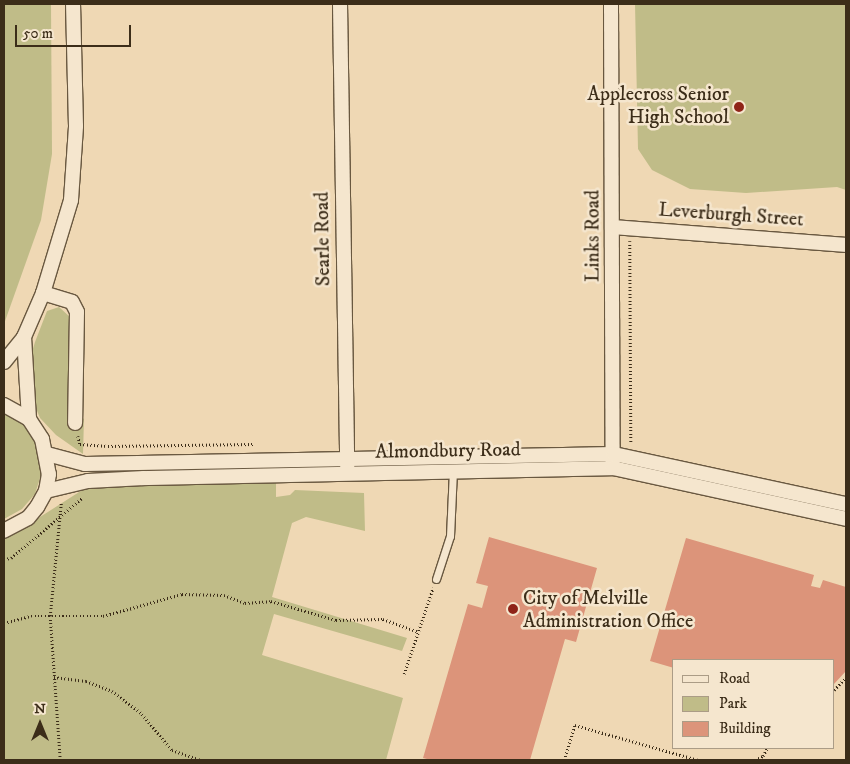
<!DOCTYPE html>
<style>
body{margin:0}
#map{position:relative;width:850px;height:764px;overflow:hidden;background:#efd8b4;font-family:"IM FELL DW Pica",serif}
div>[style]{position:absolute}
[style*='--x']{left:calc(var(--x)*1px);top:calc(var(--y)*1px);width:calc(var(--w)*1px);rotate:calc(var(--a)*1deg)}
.green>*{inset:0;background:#c0bc88}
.building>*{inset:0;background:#dc947a}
.path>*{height:2.5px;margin-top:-1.25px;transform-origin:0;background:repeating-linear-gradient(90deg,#3c2d19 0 1px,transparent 0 3.5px)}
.roads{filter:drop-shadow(1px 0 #695840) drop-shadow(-1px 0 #695840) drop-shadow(0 1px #695840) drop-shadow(0 -1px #695840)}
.service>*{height:7px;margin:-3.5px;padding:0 3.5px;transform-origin:3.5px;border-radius:3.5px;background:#f5e6ce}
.minor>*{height:14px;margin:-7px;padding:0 7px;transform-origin:7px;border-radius:7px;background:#f5e6ce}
.dots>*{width:14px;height:14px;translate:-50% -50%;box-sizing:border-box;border:2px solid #f5e6ce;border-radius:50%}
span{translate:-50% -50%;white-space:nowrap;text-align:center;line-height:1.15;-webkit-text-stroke:5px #f5e6ce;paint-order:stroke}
.poi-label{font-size:20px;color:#3c2d19}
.right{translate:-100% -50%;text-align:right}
.left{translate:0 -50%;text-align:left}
.street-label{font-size:20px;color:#3c2d19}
.frame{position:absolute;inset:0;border:5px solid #3c2d19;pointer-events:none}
.legend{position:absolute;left:672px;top:659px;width:162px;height:90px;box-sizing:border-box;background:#f5e6ce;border:1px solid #ab9c86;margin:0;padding:6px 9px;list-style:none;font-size:15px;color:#3c2d19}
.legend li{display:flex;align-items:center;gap:10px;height:25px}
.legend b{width:25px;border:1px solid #ab9c86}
.north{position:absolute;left:15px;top:699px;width:50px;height:50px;-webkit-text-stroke:4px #f5e6ce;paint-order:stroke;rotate:0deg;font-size:14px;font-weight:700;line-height:20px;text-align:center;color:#3c2d19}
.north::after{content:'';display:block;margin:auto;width:18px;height:22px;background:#3c2d19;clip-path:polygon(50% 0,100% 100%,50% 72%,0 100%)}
.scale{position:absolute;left:15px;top:25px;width:116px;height:22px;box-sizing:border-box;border:2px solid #3c2d19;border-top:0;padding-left:6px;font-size:15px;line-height:18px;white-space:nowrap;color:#3c2d19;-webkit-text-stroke:4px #f5e6ce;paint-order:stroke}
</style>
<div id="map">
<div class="green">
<div style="clip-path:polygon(4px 4px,51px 4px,52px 154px,41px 220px,4px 324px)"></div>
<div style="clip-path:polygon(635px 4px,846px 4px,846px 190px,837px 187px,746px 193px,690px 189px,652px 170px,638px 149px)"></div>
<div style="clip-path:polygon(59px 307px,70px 317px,70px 408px,84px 419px,83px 454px,56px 435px,40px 418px,33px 401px,29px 362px,35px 342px,47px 311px)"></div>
<div style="clip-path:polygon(4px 412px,21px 422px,34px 437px,41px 455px,41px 475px,35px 494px,22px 509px,4px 519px)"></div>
<div style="clip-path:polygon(276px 482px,276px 497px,290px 495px,295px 490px,364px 493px,365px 531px,306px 517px,292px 523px,272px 597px,407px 638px,402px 651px,274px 614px,262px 655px,403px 698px,386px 760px,4px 760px,4px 540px,87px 487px)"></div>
</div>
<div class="building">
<div style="clip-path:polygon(489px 537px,597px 568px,576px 642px,565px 639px,530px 760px,431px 760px,423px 758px,468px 604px,482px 608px,488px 586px,476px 583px)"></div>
<div style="clip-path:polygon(686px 538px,814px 575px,811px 586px,820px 588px,823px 580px,846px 587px,846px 671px,834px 684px,834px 660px,674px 660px,674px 668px,650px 661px)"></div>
</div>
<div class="path">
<div style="--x:630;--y:241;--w:202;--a:89.7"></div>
<div style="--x:78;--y:436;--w:8;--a:76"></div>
<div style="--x:80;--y:444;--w:28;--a:4"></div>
<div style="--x:108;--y:446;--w:147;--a:-0.8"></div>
<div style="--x:4;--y:559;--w:7;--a:-8"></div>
<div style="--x:11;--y:558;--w:93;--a:-40.2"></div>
<div style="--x:4;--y:623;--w:28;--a:-15"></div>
<div style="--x:31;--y:616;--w:72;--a:0"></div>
<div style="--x:103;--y:616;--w:82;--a:-15.6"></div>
<div style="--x:182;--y:594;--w:42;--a:1.4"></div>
<div style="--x:224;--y:595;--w:22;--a:21"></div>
<div style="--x:245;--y:603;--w:26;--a:-4"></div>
<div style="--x:271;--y:601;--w:68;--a:16.3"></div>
<div style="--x:336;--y:620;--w:47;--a:-1.2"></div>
<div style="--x:383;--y:619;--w:37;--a:20"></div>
<div style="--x:404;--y:674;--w:91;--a:-71.4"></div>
<div style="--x:54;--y:677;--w:32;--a:7"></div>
<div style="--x:86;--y:681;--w:28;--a:21"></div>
<div style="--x:112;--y:691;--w:38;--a:37"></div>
<div style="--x:142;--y:714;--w:47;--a:50.2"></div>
<div style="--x:172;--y:750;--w:31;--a:19"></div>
<div style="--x:834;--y:690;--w:18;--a:-47"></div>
<div style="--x:60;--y:760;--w:144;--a:-94"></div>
<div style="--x:50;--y:616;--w:114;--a:-84.4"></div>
<div style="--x:564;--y:760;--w:37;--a:-73"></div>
<div style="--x:575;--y:725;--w:128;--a:15.9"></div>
<div style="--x:755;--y:760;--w:9;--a:-27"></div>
<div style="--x:763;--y:756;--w:9;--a:-63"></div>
</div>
<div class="roads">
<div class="service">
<div style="--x:436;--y:579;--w:45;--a:-72"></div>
<div style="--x:450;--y:536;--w:66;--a:-87.4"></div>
</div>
<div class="minor">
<div style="--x:340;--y:4;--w:464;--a:89.1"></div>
<div style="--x:611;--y:4;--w:459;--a:89.8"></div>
<div style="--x:613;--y:227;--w:234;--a:4.4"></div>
<div style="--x:43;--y:293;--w:30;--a:17"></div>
<div style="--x:72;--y:302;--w:11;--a:63"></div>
<div style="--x:77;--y:312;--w:111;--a:91"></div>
<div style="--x:24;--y:337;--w:82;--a:86.5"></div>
<div style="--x:4;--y:362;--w:32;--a:-51"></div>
<div style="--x:24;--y:337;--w:48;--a:-66.6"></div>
<div style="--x:43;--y:293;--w:97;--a:-73.2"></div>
<div style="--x:71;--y:200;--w:74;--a:-86.1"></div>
<div style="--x:76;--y:126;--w:122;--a:-91.4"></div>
<div style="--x:4;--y:405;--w:29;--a:29"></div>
<div style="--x:29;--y:419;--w:24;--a:57"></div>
<div style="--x:42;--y:439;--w:36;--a:79"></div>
<div style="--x:49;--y:474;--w:17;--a:100"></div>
<div style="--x:46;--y:491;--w:18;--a:119"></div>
<div style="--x:37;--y:507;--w:14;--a:129"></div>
<div style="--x:28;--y:518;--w:27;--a:152"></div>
<div style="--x:47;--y:454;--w:39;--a:15"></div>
<div style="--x:85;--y:464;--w:529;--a:-1.08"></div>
<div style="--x:614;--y:454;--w:237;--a:12.2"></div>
<div style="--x:46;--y:491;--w:43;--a:-13.4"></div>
<div style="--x:88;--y:481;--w:56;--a:-3.1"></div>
<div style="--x:144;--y:478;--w:469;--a:-1.2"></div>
<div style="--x:613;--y:468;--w:239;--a:12.3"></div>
</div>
</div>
<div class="dots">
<div style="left:739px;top:107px;background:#8f2418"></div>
<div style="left:513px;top:609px;background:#8f2418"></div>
</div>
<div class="poi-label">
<span class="right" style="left:729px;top:106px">Applecross Senior<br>High School</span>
<span class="left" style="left:523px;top:610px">City of Melville<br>Administration Office</span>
</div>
<div class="street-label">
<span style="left:731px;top:215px;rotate:4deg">Leverburgh Street</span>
<span style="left:593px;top:236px;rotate:-90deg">Links Road</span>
<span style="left:323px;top:239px;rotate:-91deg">Searle Road</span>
<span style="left:448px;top:451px;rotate:-1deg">Almondbury Road</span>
</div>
<div class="frame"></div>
<ul class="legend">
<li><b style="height:6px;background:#f5e6ce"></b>Road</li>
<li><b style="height:14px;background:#c0bc88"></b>Park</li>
<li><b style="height:14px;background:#dc947a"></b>Building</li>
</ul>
<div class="north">N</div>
<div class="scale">50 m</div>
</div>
